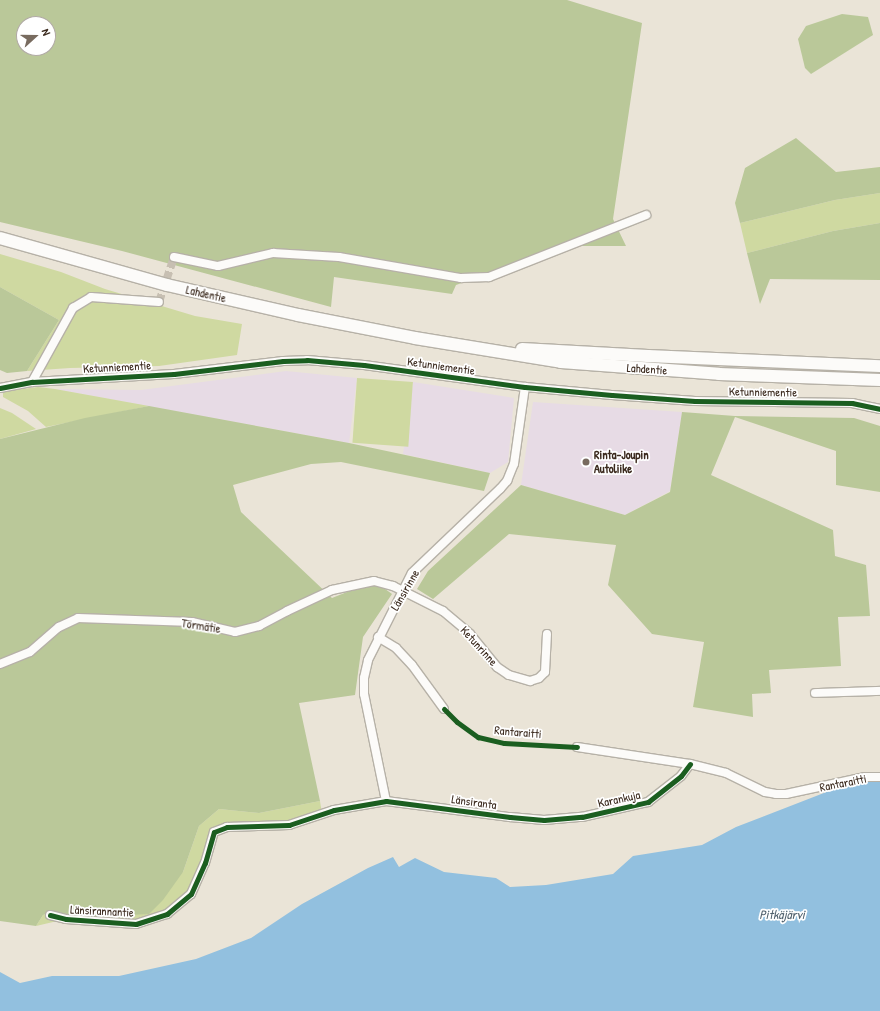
<!DOCTYPE html>
<meta charset="utf-8">
<style>
body{margin:0}
#map{position:relative;width:880px;height:1011px;overflow:hidden;background:#eae4d7;font-family:"Patrick Hand",sans-serif}
div>[style]{position:absolute}
[style*='--x']{left:calc(var(--x)*1px);top:calc(var(--y)*1px);width:calc(var(--w)*1px);rotate:calc(var(--a)*1deg)}
.built>*{inset:0;background:#e7dbe5}
.green>*{inset:0;background:#cfd9a1;transform-origin:0 0}
.forest>*{inset:0;background:#bac899}
.water>*{inset:0;background:#92c0df}
.minor-tunnel>*{height:8px;margin-top:-4px;transform-origin:0;background:repeating-linear-gradient(90deg,#c7bfb2 0 8px,transparent 0 12px)}
.roads{filter:drop-shadow(1px 0 #b6b1a7) drop-shadow(-1px 0 #b6b1a7) drop-shadow(0 1px #b6b1a7) drop-shadow(0 -1px #b6b1a7)}
.minor>*{height:8px;margin:-4px;padding:0 4px;transform-origin:4px;border-radius:4px;background:#fcfbf9}
.highway>*{height:12px;margin:-6px;padding:0 6px;transform-origin:6px;border-radius:6px;background:#fcfbf9}
.cycleway>*{height:5px;margin:-2.5px;padding:0 2.5px;transform-origin:2.5px;border-radius:2.5px;background:#1b5e20}
.dots>*{width:11px;height:11px;translate:-50% -50%;box-sizing:border-box;border:2px solid #fff;border-radius:50%}
span{translate:-50% -50%;white-space:nowrap;text-align:center;line-height:1.15;-webkit-text-stroke:3.5px #fff;paint-order:stroke}
.street-label{font-size:12px;color:#3b2a1e}
.poi-label{font-size:12px;color:#3b2a1e;font-weight:700}
.left{translate:0 -50%;text-align:left}
.water-label{font-size:13px;color:#4f606c;font-style:italic}
.north{position:absolute;left:16px;top:16px;width:40px;height:40px;box-sizing:border-box;background:#fff;border:1px solid #b1aaa5;border-radius:50%;rotate:69deg;font-size:11px;font-weight:700;line-height:16px;text-align:center;color:#3b2a1e}
.north::after{content:'';display:block;margin:auto;width:14px;height:18px;background:#786b5f;clip-path:polygon(50% 0,100% 100%,50% 72%,0 100%)}
</style>
<div id="map">
<div class="built">
<div style="clip-path:polygon(286px 371px,357px 378px,349px 443px,55px 389px,141px 390px)"></div>
<div style="clip-path:polygon(413px 382px,514px 398px,508px 462px,490px 473px,403px 454px)"></div>
<div style="clip-path:polygon(533px 402px,682px 412px,670px 491px,625px 515px,521px 485px)"></div>
</div>
<div class="green">
<div style="clip-path:polygon(880px 193px,880px 223px,833px 231px,747px 253px,740px 223px,835px 200px)"></div>
<div style="clip-path:polygon(0 254px,61px 272px,105px 289px,195px 316px,242px 324px,237px 355px,159px 366px,70px 368px,27px 371px,59px 320px,0 287px)"></div>
<div style="left:357px;top:378px;width:56px;height:65px;rotate:4deg"></div>
<div style="clip-path:polygon(38px 387px,55px 389px,149px 406px,46px 427px,28px 411px,3px 397px,3px 393px,7px 391px)"></div>
<div style="clip-path:polygon(0 408px,12px 413px,36px 429px,0 439px)"></div>
<div style="clip-path:polygon(320px 801px,322px 814px,295px 823px,214px 832px,191px 894px,167px 914px,136px 924px,66px 919px,36px 926px,43px 915px,52px 912px,66px 914px,183px 872px,199px 826px,219px 809px,259px 813px)"></div>
</div>
<div class="forest">
<div style="clip-path:polygon(evenodd,0 0,567px 0,642px 23px,613px 219px,626px 246px,569px 246px,456px 285px,452px 294px,334px 277px,331px 307px,122px 251px,0 222px,0 0,24px 24px,48px 24px,48px 48px,24px 48px,24px 24px)"></div>
<div style="clip-path:polygon(842px 14px,868px 17px,873px 35px,811px 74px,805px 68px,798px 39px,806px 26px)"></div>
<div style="clip-path:polygon(796px 138px,836px 172px,880px 167px,880px 193px,835px 200px,740px 223px,735px 203px,745px 168px)"></div>
<div style="clip-path:polygon(880px 223px,880px 280px,770px 279px,760px 304px,747px 253px,833px 231px)"></div>
<div style="clip-path:polygon(0 287px,59px 320px,27px 371px,7px 373px,0 370px)"></div>
<div style="clip-path:polygon(149px 406px,349px 443px,490px 473px,484px 491px,341px 462px,311px 464px,233px 485px,241px 512px,332px 598px,352px 590px,373px 586px,381px 586px,392px 594px,363px 637px,355px 695px,299px 703px,320px 801px,259px 813px,219px 809px,199px 826px,183px 872px,163px 900px,149px 914px,91px 917px,52px 912px,43px 915px,36px 926px,0 921px,0 439px,85px 418px)"></div>
<div style="clip-path:polygon(682px 412px,735px 416px,854px 418px,880px 426px,880px 492px,836px 485px,836px 451px,735px 417px,711px 475px,833px 530px,835px 556px,866px 565px,870px 616px,838px 617px,841px 666px,769px 670px,771px 693px,752px 694px,753px 717px,693px 707px,704px 642px,652px 634px,608px 585px,616px 545px,509px 534px,433px 599px,417px 589px,428px 571px,521px 485px,625px 515px,670px 492px)"></div>
</div>
<div class="water">
<div style="clip-path:polygon(873px 779px,880px 779px,880px 1011px,0 1011px,0 972px,20px 983px,52px 976px,119px 976px,196px 959px,251px 938px,302px 904px,368px 868px,393px 857px,399px 867px,415px 858px,444px 872px,496px 878px,510px 887px,546px 885px,613px 874px,633px 856px,702px 845px,736px 827px,829px 791px)"></div>
</div>
<div class="minor-tunnel">
<div style="--x:159;--y:302;--w:47;--a:-71.6"></div>
</div>
<div class="roads">
<div class="minor">
<div style="--x:174;--y:257;--w:45;--a:11.6"></div>
<div style="--x:218;--y:266;--w:57;--a:-13.3"></div>
<div style="--x:273;--y:253;--w:66;--a:3.5"></div>
<div style="--x:339;--y:257;--w:124;--a:9.8"></div>
<div style="--x:461;--y:278;--w:28;--a:-2"></div>
<div style="--x:489;--y:277;--w:169;--a:-21.5"></div>
<div style="--x:32;--y:382;--w:85;--a:-61"></div>
<div style="--x:73;--y:308;--w:21;--a:-31"></div>
<div style="--x:91;--y:297;--w:68;--a:4.2"></div>
<div style="--x:0;--y:388;--w:33;--a:-11"></div>
<div style="--x:32;--y:382;--w:142;--a:-3.2"></div>
<div style="--x:174;--y:374;--w:110;--a:-6.8"></div>
<div style="--x:283;--y:361;--w:24;--a:-2"></div>
<div style="--x:307;--y:360;--w:57;--a:5"></div>
<div style="--x:364;--y:365;--w:162;--a:7.8"></div>
<div style="--x:525;--y:387;--w:87;--a:5.3"></div>
<div style="--x:612;--y:395;--w:83;--a:4.1"></div>
<div style="--x:695;--y:401;--w:157;--a:0.7"></div>
<div style="--x:852;--y:403;--w:29;--a:12"></div>
<div style="--x:378;--y:637;--w:21;--a:31"></div>
<div style="--x:396;--y:648;--w:23;--a:47"></div>
<div style="--x:412;--y:665;--w:54;--a:54"></div>
<div style="--x:0;--y:664;--w:32;--a:-22"></div>
<div style="--x:30;--y:652;--w:38;--a:-41"></div>
<div style="--x:59;--y:627;--w:21;--a:-25"></div>
<div style="--x:78;--y:618;--w:114;--a:2"></div>
<div style="--x:192;--y:622;--w:44;--a:13.1"></div>
<div style="--x:235;--y:632;--w:25;--a:-14"></div>
<div style="--x:259;--y:626;--w:32;--a:-28"></div>
<div style="--x:287;--y:611;--w:50;--a:-25"></div>
<div style="--x:332;--y:590;--w:43;--a:-12.1"></div>
<div style="--x:374;--y:581;--w:20;--a:15"></div>
<div style="--x:393;--y:586;--w:56;--a:26.6"></div>
<div style="--x:443;--y:611;--w:35;--a:40"></div>
<div style="--x:470;--y:634;--w:43;--a:50.7"></div>
<div style="--x:497;--y:667;--w:14;--a:34"></div>
<div style="--x:509;--y:675;--w:22;--a:16"></div>
<div style="--x:530;--y:681;--w:9;--a:-18"></div>
<div style="--x:539;--y:678;--w:8;--a:-45"></div>
<div style="--x:545;--y:672;--w:38;--a:-87"></div>
<div style="--x:815;--y:693;--w:65;--a:-1.8"></div>
<div style="--x:577;--y:747;--w:114;--a:8.6"></div>
<div style="--x:690;--y:764;--w:37;--a:14"></div>
<div style="--x:726;--y:773;--w:43;--a:26"></div>
<div style="--x:765;--y:792;--w:11;--a:10"></div>
<div style="--x:776;--y:794;--w:10;--a:0"></div>
<div style="--x:786;--y:794;--w:81;--a:-12.1"></div>
<div style="--x:865;--y:777;--w:15;--a:0"></div>
<div style="--x:386;--y:801;--w:109;--a:-101.6"></div>
<div style="--x:364;--y:694;--w:16;--a:-90"></div>
<div style="--x:364;--y:678;--w:18;--a:-77"></div>
<div style="--x:368;--y:660;--w:97;--a:-63.2"></div>
<div style="--x:412;--y:573;--w:122;--a:-43.7"></div>
<div style="--x:500;--y:489;--w:11;--a:-49"></div>
<div style="--x:507;--y:481;--w:18;--a:-68"></div>
<div style="--x:514;--y:464;--w:78;--a:-81.9"></div>
<div style="--x:50;--y:915;--w:16;--a:14"></div>
<div style="--x:66;--y:919;--w:70;--a:4.1"></div>
<div style="--x:136;--y:924;--w:33;--a:-18"></div>
<div style="--x:167;--y:914;--w:31;--a:-40"></div>
<div style="--x:191;--y:894;--w:34;--a:-66"></div>
<div style="--x:205;--y:863;--w:32;--a:-74"></div>
<div style="--x:214;--y:832;--w:14;--a:-21"></div>
<div style="--x:227;--y:827;--w:62;--a:-1.8"></div>
<div style="--x:289;--y:825;--w:47;--a:-18.4"></div>
<div style="--x:334;--y:810;--w:53;--a:-9.8"></div>
<div style="--x:386;--y:801;--w:125;--a:7.4"></div>
<div style="--x:510;--y:817;--w:34;--a:5"></div>
<div style="--x:544;--y:820;--w:38;--a:-5"></div>
<div style="--x:582;--y:817;--w:68;--a:-12.8"></div>
<div style="--x:648;--y:802;--w:42;--a:-38.2"></div>
<div style="--x:681;--y:776;--w:15;--a:-53"></div>
</div>
<div class="highway">
<div style="--x:0;--y:238;--w:173;--a:15.7"></div>
<div style="--x:167;--y:285;--w:134;--a:12.9"></div>
<div style="--x:298;--y:315;--w:119;--a:11.1"></div>
<div style="--x:415;--y:338;--w:148;--a:9.3"></div>
<div style="--x:561;--y:362;--w:158;--a:4.3"></div>
<div style="--x:719;--y:374;--w:161;--a:2.1"></div>
<div style="--x:522;--y:349;--w:126;--a:3.2"></div>
<div style="--x:648;--y:356;--w:232;--a:2.5"></div>
</div>
</div>
<div class="cycleway">
<div style="--x:0;--y:388;--w:33;--a:-11"></div>
<div style="--x:32;--y:382;--w:142;--a:-3.2"></div>
<div style="--x:174;--y:374;--w:110;--a:-6.8"></div>
<div style="--x:283;--y:361;--w:24;--a:-2"></div>
<div style="--x:307;--y:360;--w:57;--a:5"></div>
<div style="--x:364;--y:365;--w:162;--a:7.8"></div>
<div style="--x:525;--y:387;--w:87;--a:5.3"></div>
<div style="--x:612;--y:395;--w:83;--a:4.1"></div>
<div style="--x:695;--y:401;--w:157;--a:0.7"></div>
<div style="--x:852;--y:403;--w:29;--a:12"></div>
<div style="--x:444;--y:709;--w:18;--a:45"></div>
<div style="--x:457;--y:722;--w:26;--a:36"></div>
<div style="--x:478;--y:737;--w:27;--a:13"></div>
<div style="--x:504;--y:743;--w:73;--a:3.1"></div>
<div style="--x:50;--y:915;--w:16;--a:14"></div>
<div style="--x:66;--y:919;--w:70;--a:4.1"></div>
<div style="--x:136;--y:924;--w:33;--a:-18"></div>
<div style="--x:167;--y:914;--w:31;--a:-40"></div>
<div style="--x:191;--y:894;--w:34;--a:-66"></div>
<div style="--x:205;--y:863;--w:32;--a:-74"></div>
<div style="--x:214;--y:832;--w:14;--a:-21"></div>
<div style="--x:227;--y:827;--w:62;--a:-1.8"></div>
<div style="--x:289;--y:825;--w:47;--a:-18.4"></div>
<div style="--x:334;--y:810;--w:53;--a:-9.8"></div>
<div style="--x:386;--y:801;--w:125;--a:7.4"></div>
<div style="--x:510;--y:817;--w:34;--a:5"></div>
<div style="--x:544;--y:820;--w:38;--a:-5"></div>
<div style="--x:582;--y:817;--w:68;--a:-12.8"></div>
<div style="--x:648;--y:802;--w:42;--a:-38.2"></div>
<div style="--x:681;--y:776;--w:15;--a:-53"></div>
</div>
<div class="dots">
<div style="left:586px;top:462px;background:#786b5f"></div>
</div>
<div class="street-label">
<span style="left:206px;top:294px;rotate:13deg">Lahdentie</span>
<span style="left:441px;top:366px;rotate:8deg">Ketunniementie</span>
<span style="left:117px;top:367px;rotate:-3deg">Ketunniementie</span>
<span style="left:647px;top:369px;rotate:4deg">Lahdentie</span>
<span style="left:763px;top:392px;rotate:1deg">Ketunniementie</span>
<span style="left:405px;top:590px;rotate:-60deg">Länsirinne</span>
<span style="left:201px;top:626px;rotate:9deg">Törmätie</span>
<span style="left:479px;top:646px;rotate:48deg">Ketunrinne</span>
<span style="left:518px;top:732px;rotate:5deg">Rantaraitti</span>
<span style="left:843px;top:783px;rotate:-11deg">Rantaraitti</span>
<span style="left:619px;top:799px;rotate:-12deg">Karankuja</span>
<span style="left:474px;top:802px;rotate:8deg">Länsiranta</span>
<span style="left:102px;top:911px;rotate:3deg">Länsirannantie</span>
</div>
<div class="poi-label">
<span class="left" style="left:594px;top:462px">Rinta-Joupin<br>Autoliike</span>
</div>
<div class="water-label">
<span style="left:782px;top:914px">Pitkäjärvi</span>
</div>
<div class="north">N</div>
</div>
